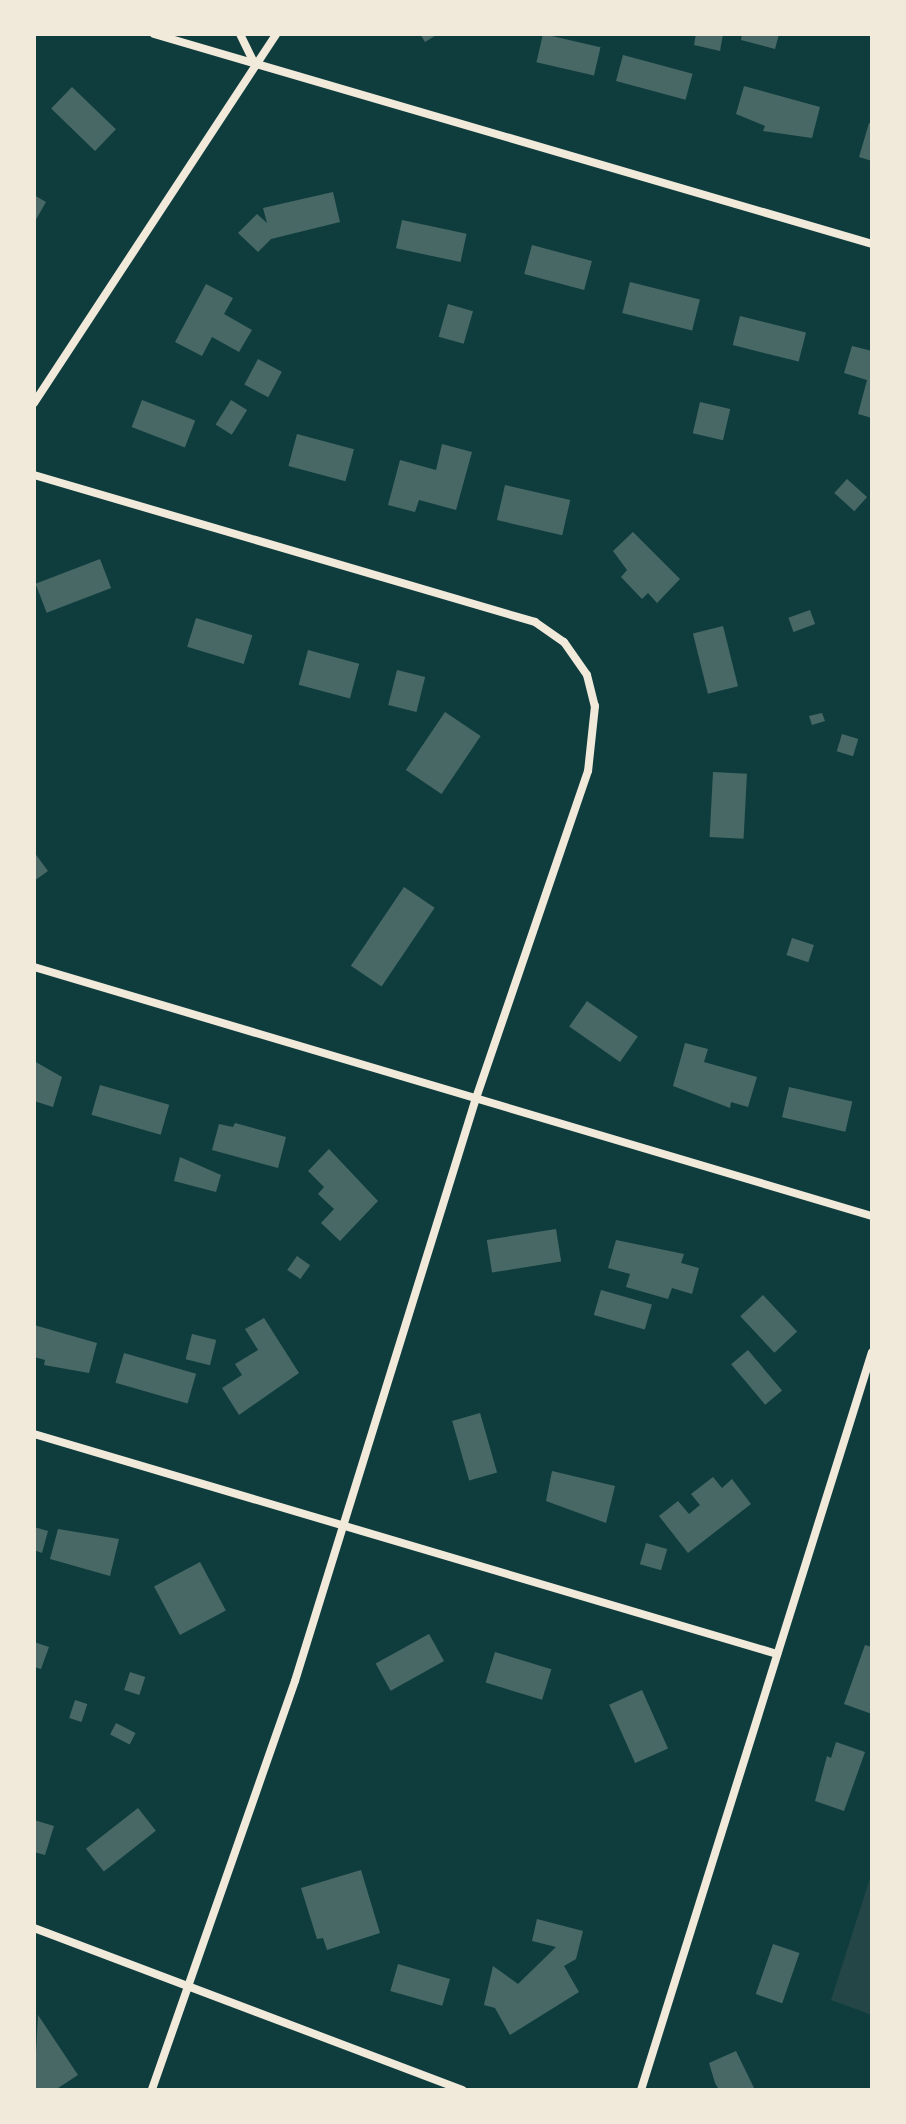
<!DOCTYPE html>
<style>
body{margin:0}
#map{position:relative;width:906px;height:2124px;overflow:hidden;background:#0f3d3e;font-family:Commissioner,sans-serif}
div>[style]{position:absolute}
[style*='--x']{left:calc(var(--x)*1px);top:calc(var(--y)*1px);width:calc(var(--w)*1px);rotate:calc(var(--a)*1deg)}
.green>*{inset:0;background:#244646}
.building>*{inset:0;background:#486865;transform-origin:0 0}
.minor>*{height:8px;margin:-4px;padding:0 4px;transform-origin:4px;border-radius:4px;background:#f1e9da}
span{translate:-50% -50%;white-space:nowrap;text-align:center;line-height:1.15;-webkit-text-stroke:8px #f1e9da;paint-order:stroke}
.frame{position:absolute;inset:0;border:36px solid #f1e9da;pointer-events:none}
</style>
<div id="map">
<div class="green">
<div style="clip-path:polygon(872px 1872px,872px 2015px,831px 2000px)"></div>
</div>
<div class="building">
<div style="clip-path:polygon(420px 34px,438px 34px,425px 42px)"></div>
<div style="left:543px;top:34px;width:59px;height:29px;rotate:13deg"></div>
<div style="clip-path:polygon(696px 34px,723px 34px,720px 51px,694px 45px)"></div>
<div style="clip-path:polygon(742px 34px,779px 34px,775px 49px,741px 40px)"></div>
<div style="left:623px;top:55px;width:72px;height:27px;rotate:15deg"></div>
<div style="clip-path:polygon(744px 86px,820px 107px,812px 138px,763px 131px,765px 126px,736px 114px)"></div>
<div style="left:72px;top:87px;width:61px;height:30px;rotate:44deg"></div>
<div style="clip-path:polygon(869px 123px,872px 124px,872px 161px,859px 157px)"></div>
<div style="clip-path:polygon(333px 192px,340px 222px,271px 239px,258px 252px,238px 233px,257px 214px,267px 223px,263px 208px)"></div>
<div style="clip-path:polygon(34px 195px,46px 202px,34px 223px)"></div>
<div style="left:402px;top:220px;width:66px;height:29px;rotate:12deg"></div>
<div style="left:532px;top:245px;width:62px;height:30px;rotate:15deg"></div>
<div style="left:630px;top:282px;width:72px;height:32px;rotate:14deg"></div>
<div style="clip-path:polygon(206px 284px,233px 298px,224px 314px,252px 330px,239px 352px,212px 337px,202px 356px,175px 342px)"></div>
<div style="left:448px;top:304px;width:26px;height:34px;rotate:16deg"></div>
<div style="left:740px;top:316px;width:68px;height:30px;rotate:14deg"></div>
<div style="clip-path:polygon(852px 346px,872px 351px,872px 418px,858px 414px,867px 380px,844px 373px)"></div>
<div style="left:258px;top:359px;width:27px;height:29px;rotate:28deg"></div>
<div style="left:142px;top:400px;width:57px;height:29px;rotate:21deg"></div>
<div style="left:231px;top:400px;width:19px;height:29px;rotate:32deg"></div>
<div style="left:700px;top:402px;width:31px;height:32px;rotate:13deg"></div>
<div style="left:297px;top:434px;width:59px;height:33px;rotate:15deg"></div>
<div style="clip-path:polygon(442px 444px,472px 452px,456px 510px,419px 500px,415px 512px,388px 505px,400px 460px,436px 470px)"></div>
<div style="left:847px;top:479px;width:27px;height:19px;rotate:42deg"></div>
<div style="left:505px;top:485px;width:67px;height:36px;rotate:13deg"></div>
<div style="clip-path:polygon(633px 532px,680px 579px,657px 603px,648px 593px,642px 599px,621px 577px,627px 570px,613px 551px)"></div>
<div style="left:100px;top:559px;width:31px;height:69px;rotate:69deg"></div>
<div style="left:810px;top:610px;width:15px;height:23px;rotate:70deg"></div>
<div style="left:196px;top:618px;width:59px;height:30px;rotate:17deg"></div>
<div style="left:723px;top:626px;width:62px;height:31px;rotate:76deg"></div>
<div style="left:308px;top:650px;width:53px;height:36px;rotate:15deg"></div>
<div style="left:397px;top:670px;width:29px;height:36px;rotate:14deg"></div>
<div style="left:445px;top:712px;width:43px;height:70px;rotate:34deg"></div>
<div style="clip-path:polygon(822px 713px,825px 721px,812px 725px,809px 716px)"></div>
<div style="left:842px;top:734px;width:17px;height:18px;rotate:17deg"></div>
<div style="left:713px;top:772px;width:34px;height:65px;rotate:3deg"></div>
<div style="clip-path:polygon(34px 852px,48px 871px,34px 881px)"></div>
<div style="left:404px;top:887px;width:37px;height:95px;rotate:34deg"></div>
<div style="left:792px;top:938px;width:23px;height:18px;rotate:18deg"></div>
<div style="left:587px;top:1001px;width:62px;height:31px;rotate:35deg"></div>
<div style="clip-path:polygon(685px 1043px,708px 1049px,704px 1062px,757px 1077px,748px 1107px,731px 1102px,730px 1108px,673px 1086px)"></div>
<div style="clip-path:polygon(34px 1061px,62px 1077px,53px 1107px,34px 1101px)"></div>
<div style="left:100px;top:1085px;width:72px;height:31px;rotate:16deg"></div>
<div style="left:789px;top:1087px;width:65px;height:31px;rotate:13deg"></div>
<div style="clip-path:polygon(235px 1123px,286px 1137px,278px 1168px,212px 1150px,219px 1124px,233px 1127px)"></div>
<div style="clip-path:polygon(329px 1149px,378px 1201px,340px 1241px,321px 1223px,334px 1209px,318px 1194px,324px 1187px,308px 1171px)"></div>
<div style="clip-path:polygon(180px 1157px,221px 1175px,216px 1192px,174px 1181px)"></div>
<div style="left:556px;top:1229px;width:33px;height:70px;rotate:81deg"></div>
<div style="clip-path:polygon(616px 1240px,684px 1254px,681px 1263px,699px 1268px,692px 1294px,672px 1288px,668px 1299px,626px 1287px,630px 1274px,608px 1268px)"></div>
<div style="left:297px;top:1256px;width:16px;height:17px;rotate:35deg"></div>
<div style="left:601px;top:1290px;width:53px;height:26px;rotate:16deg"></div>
<div style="left:763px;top:1295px;width:50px;height:31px;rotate:47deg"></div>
<div style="clip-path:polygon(264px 1318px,299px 1373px,239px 1415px,222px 1388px,242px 1375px,235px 1364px,258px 1350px,245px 1329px)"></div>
<div style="clip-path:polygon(34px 1325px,97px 1343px,89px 1373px,44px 1365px,45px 1360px,34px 1357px)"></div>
<div style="left:192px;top:1334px;width:25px;height:26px;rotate:14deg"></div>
<div style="left:748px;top:1350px;width:53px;height:22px;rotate:50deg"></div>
<div style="left:124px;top:1353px;width:75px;height:31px;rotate:16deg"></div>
<div style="left:480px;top:1413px;width:62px;height:29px;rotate:74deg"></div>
<div style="clip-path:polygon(552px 1471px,615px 1486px,606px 1523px,546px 1501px)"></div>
<div style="clip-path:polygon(713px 1477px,722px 1488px,732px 1479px,751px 1504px,688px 1553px,659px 1516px,678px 1501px,689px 1514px,700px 1505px,691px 1494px)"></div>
<div style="clip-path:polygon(34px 1527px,48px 1531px,42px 1553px,34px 1550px)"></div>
<div style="clip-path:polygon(58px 1529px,119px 1539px,110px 1576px,50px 1559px)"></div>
<div style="left:646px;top:1543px;width:22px;height:22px;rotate:16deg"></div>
<div style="left:200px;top:1562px;width:55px;height:52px;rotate:62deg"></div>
<div style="left:429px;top:1634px;width:31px;height:61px;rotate:61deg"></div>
<div style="clip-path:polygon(34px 1642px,49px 1647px,41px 1669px,34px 1667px)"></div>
<div style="clip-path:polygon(865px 1645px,872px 1647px,872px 1714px,844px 1704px)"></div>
<div style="left:495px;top:1652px;width:59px;height:32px;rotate:17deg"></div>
<div style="left:130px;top:1672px;width:16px;height:19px;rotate:18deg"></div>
<div style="left:642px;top:1690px;width:64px;height:36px;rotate:66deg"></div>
<div style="left:75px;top:1700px;width:13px;height:19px;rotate:18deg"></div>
<div style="left:116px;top:1723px;width:22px;height:13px;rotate:27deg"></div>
<div style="clip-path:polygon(836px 1742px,865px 1752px,844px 1811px,815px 1801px,827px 1756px,831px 1758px)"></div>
<div style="left:138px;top:1808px;width:29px;height:66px;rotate:52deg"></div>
<div style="clip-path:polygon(34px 1820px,54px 1826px,45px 1855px,34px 1852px)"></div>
<div style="clip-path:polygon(361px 1870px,380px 1933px,327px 1950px,323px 1938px,317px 1939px,301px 1888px)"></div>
<div style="clip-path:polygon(537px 1919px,583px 1931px,576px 1959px,564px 1966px,579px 1992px,510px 2035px,495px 2008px,484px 2005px,493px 1966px,518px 1984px,556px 1947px,532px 1941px)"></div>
<div style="left:773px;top:1944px;width:28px;height:53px;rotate:19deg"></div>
<div style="left:398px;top:1964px;width:54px;height:28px;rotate:16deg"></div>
<div style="clip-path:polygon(38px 2015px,78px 2075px,55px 2090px,34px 2090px)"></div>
<div style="clip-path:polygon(736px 2051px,755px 2090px,719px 2090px,715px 2083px,709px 2063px)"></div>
</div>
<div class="minor">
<div style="--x:154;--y:34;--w:748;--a:16.3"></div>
<div style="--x:240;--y:34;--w:32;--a:64"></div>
<div style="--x:34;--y:403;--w:441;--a:-56.7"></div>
<div style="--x:34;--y:475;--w:522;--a:16.35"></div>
<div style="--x:535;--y:622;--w:35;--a:35"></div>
<div style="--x:564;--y:642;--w:40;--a:55.1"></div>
<div style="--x:587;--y:675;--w:32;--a:76"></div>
<div style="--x:595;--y:706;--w:65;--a:96.1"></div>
<div style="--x:588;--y:771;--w:346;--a:108.9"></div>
<div style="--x:476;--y:1098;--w:610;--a:107.25"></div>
<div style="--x:295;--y:1681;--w:433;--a:109.3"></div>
<div style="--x:34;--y:967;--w:874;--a:16.55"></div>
<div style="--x:34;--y:1434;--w:775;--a:16.49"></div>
<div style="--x:34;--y:1928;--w:458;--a:20.7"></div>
<div style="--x:641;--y:2090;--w:773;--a:-72.62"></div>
</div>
<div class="frame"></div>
</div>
